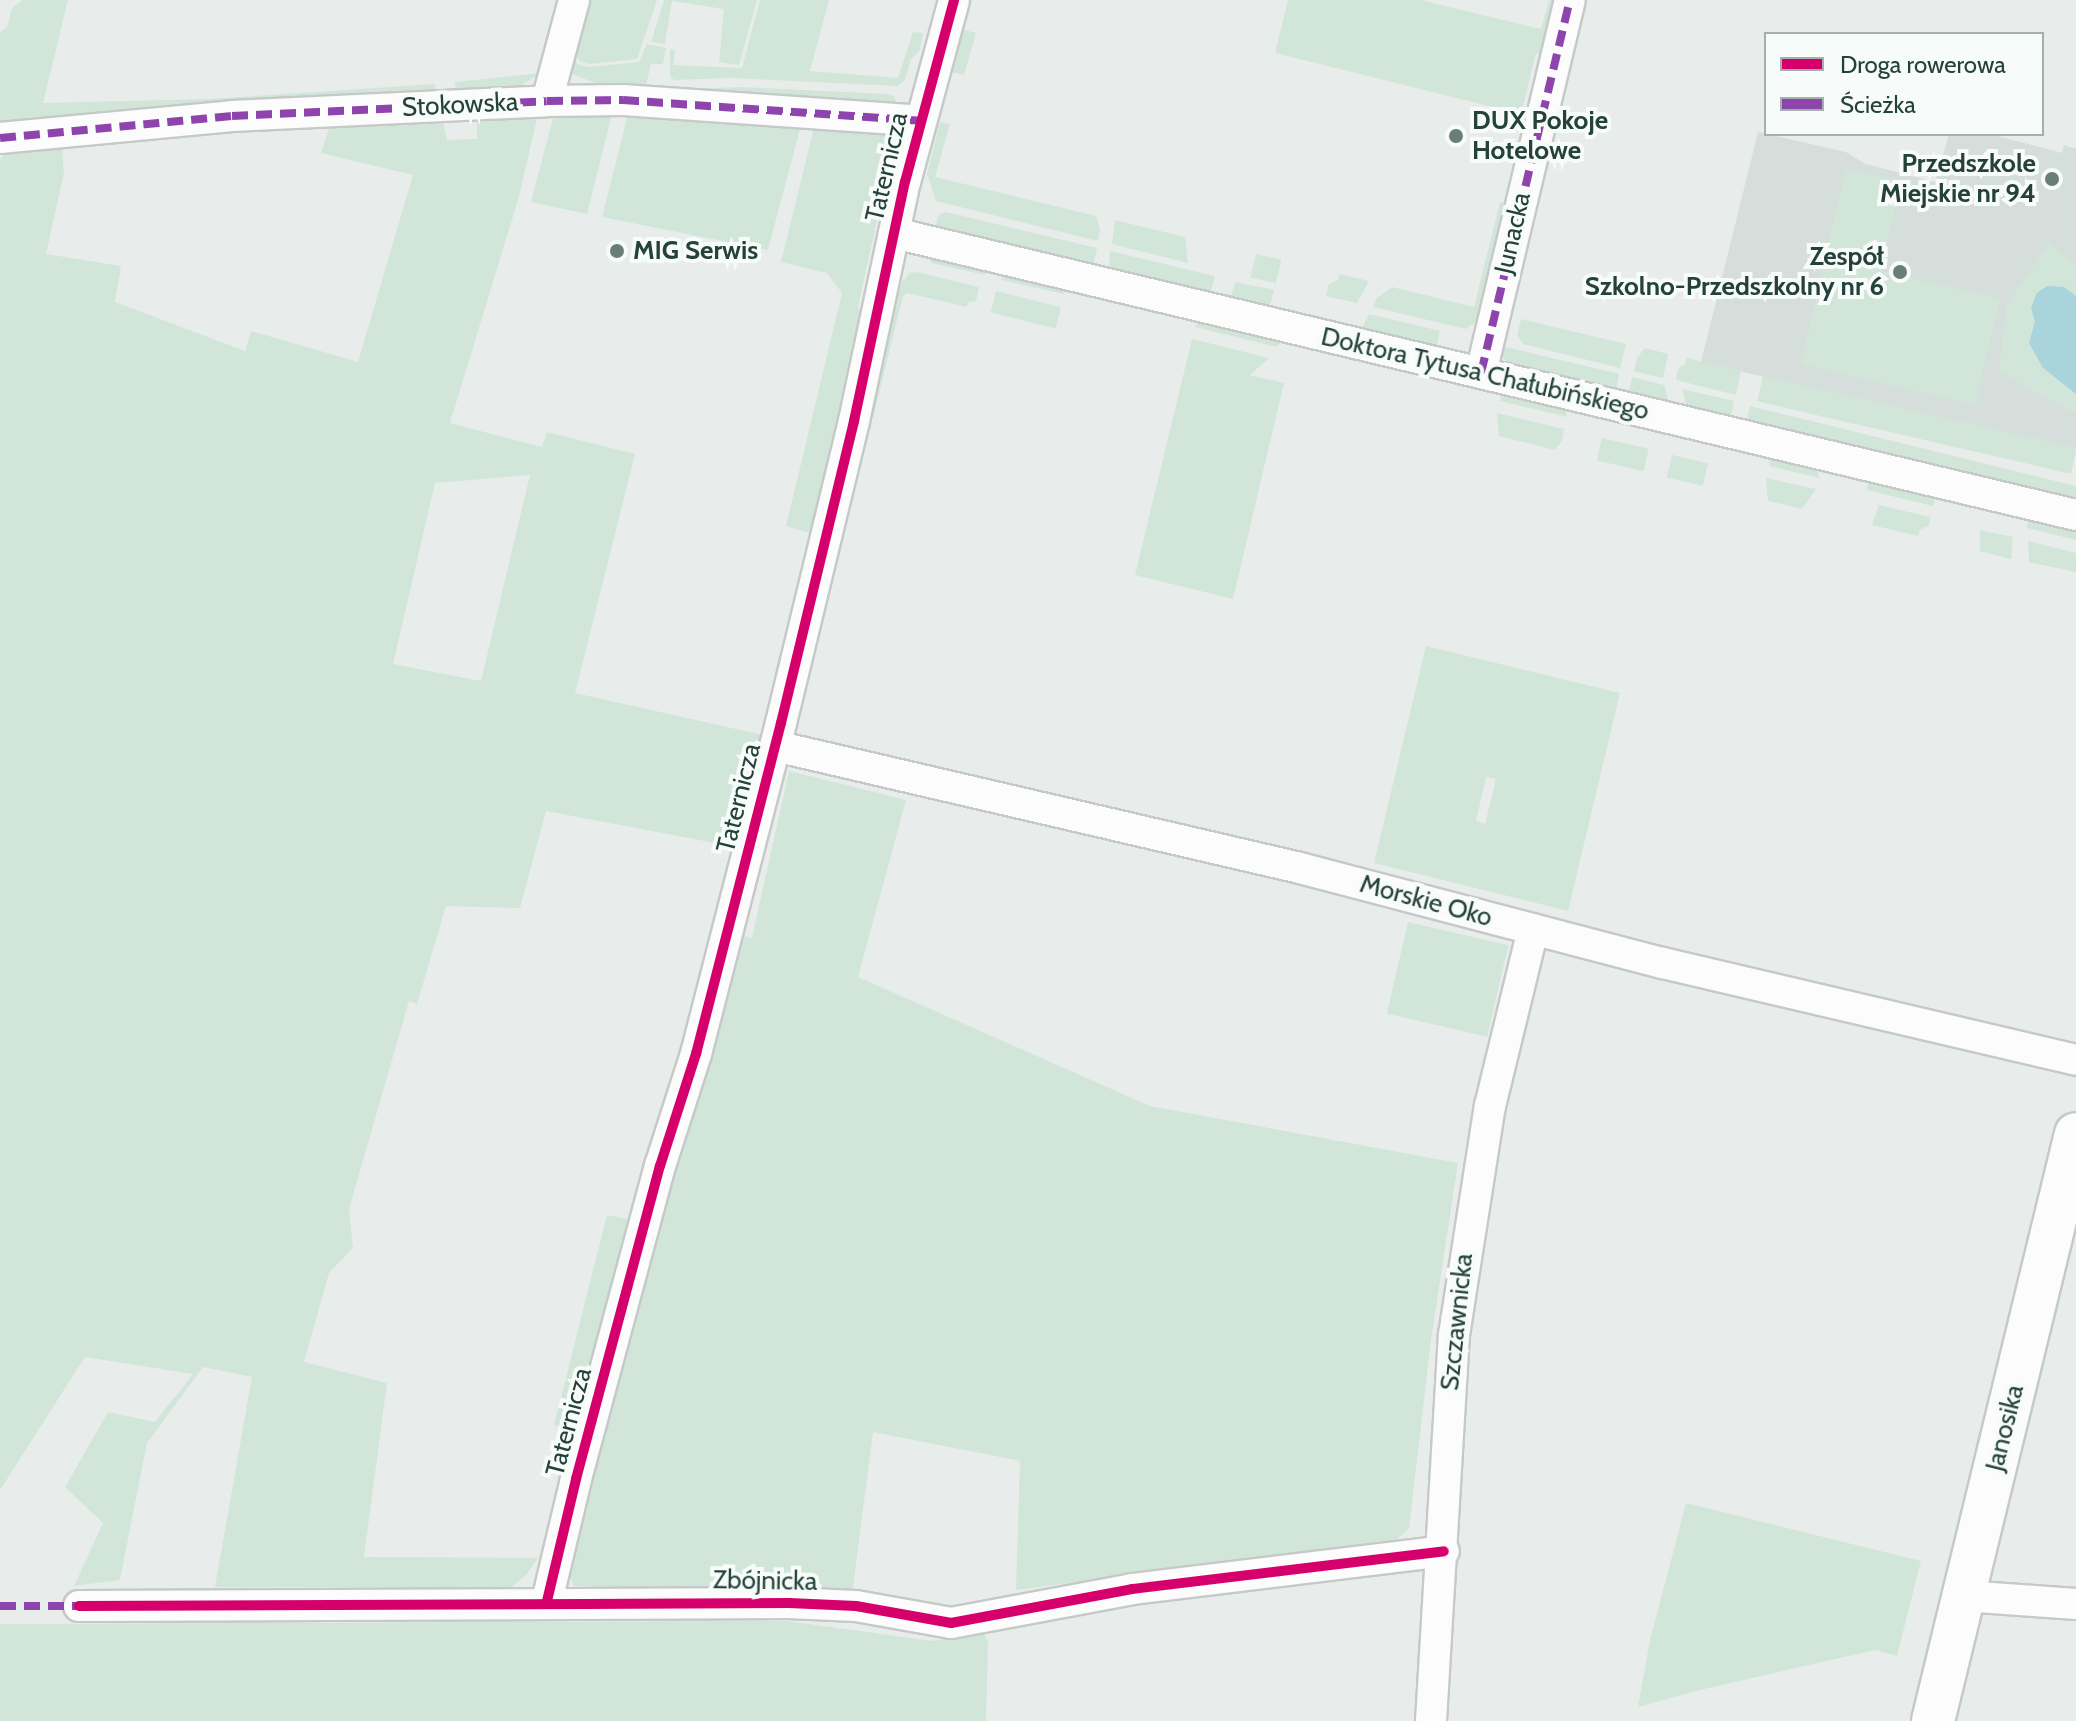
<!DOCTYPE html>
<meta charset="utf-8">
<style>
body{margin:0}
#map{position:relative;width:2076px;height:1721px;overflow:hidden;background:#e8edeb;font-family:Cabin,sans-serif}
div>[style]{position:absolute}
[style*='--x']{left:calc(var(--x)*1px);top:calc(var(--y)*1px);width:calc(var(--w)*1px);rotate:calc(var(--a)*1deg)}
.built>*{inset:0;background:#d6dedb}
.green>*{inset:0;background:#d1e6d8;transform-origin:0 0}
.water>*{inset:0;background:#a9d4db}
.roads{filter:drop-shadow(2px 0 #c5cac8) drop-shadow(-2px 0 #c5cac8) drop-shadow(0 2px #c5cac8) drop-shadow(0 -2px #c5cac8)}
.street>*{height:30px;margin:-15px;padding:0 15px;transform-origin:15px;border-radius:15px;background:#fcfcfc}
.secondary>*{height:42px;margin:-21px;padding:0 21px;transform-origin:21px;border-radius:21px;background:#fcfcfc}
.quiet>*{height:8px;margin-top:-4px;transform-origin:0;background:repeating-linear-gradient(90deg,#8e44ad 0 16px,transparent 0 24px)}
.cycleway>*{height:10px;margin:-5px;padding:0 5px;transform-origin:5px;border-radius:5px;background:#d6006c}
.dots>*{width:22px;height:22px;translate:-50% -50%;box-sizing:border-box;border:4px solid #f7fbf9;border-radius:50%}
span{translate:-50% -50%;white-space:nowrap;text-align:center;line-height:1.15;-webkit-text-stroke:8px #f7fbf9;paint-order:stroke}
.street-label{font-size:26px;color:#24423a}
.poi-label{font-size:26px;color:#24423a;font-weight:700}
.left{translate:0 -50%;text-align:left}
.right{translate:-100% -50%;text-align:right}
.legend{position:absolute;left:1764px;top:32px;width:280px;height:104px;box-sizing:border-box;background:#f7fbf9;border:2px solid #a3b1ad;margin:0;padding:10px 14px;list-style:none;font-size:24px;color:#24423a}
.legend li{display:flex;align-items:center;gap:16px;height:40px}
.legend b{width:40px;border:2px solid #a3b1ad}
</style>
<div id="map">
<div class="built">
<div style="clip-path:polygon(1758px 132px,1846px 152px,1866px 164px,1935px 182px,1949px 134px,1990px 134px,2062px 153px,2064px 145px,2076px 149px,2076px 451px,1701px 362px)"></div>
</div>
<div class="green">
<div style="clip-path:polygon(22px 0,68px 0,43px 103px,209px 99px,435px 84px,436px 91px,205px 104px,0 123px,0 32px,7px 27px,12px 8px)"></div>
<div style="clip-path:polygon(587px 0,657px 0,637px 59px,590px 64px,579px 61px,573px 46px)"></div>
<div style="clip-path:polygon(664px 0,757px 0,739px 65px,719px 62px,724px 9px,672px 1px,665px 44px,651px 42px)"></div>
<div style="clip-path:polygon(760px 0,829px 0,810px 71px,898px 78px,913px 32px,923px 33px,920px 50px,911px 59px,905px 80px,898px 86px,730px 78px,674px 80px,670px 76px,670px 49px,675px 50px,673px 65px,742px 68px)"></div>
<div style="clip-path:polygon(1288px 0,1421px 0,1541px 29px,1549px 0,1557px 1px,1547px 56px,1536px 53px,1521px 114px,1275px 53px)"></div>
<div style="clip-path:polygon(957px 28px,976px 33px,964px 75px,951px 72px,955px 57px,951px 48px)"></div>
<div style="clip-path:polygon(647px 44px,666px 48px,663px 64px,651px 64px,646px 85px,598px 84px,569px 73px,571px 46px,577px 64px,589px 67px,639px 62px)"></div>
<div style="clip-path:polygon(541px 73px,516px 88px,460px 90px,455px 87px,455px 82px)"></div>
<div style="clip-path:polygon(741px 87px,888px 94px,895px 97px,896px 110px,681px 89px)"></div>
<div style="clip-path:polygon(evenodd,518px 112px,537px 115px,537px 119px,518px 200px,450px 423px,542px 447px,547px 432px,635px 454px,575px 693px,763px 735px,731px 846px,546px 811px,520px 908px,446px 906px,417px 1004px,409px 1001px,349px 1209px,353px 1248px,329px 1273px,304px 1362px,387px 1383px,364px 1557px,538px 1558px,526px 1575px,510px 1588px,215px 1587px,252px 1377px,203px 1367px,147px 1443px,120px 1580px,74px 1586px,103px 1523px,65px 1487px,108px 1412px,155px 1422px,193px 1374px,85px 1357px,0 1490px,0 160px,10px 146px,62px 147px,64px 173px,46px 254px,121px 266px,115px 302px,245px 351px,251px 331px,358px 362px,413px 175px,321px 153px,331px 122px,442px 116px,447px 140px,477px 139px,477px 121px,459px 122px,460px 115px,498px 113px,502px 120px,514px 119px,518px 112px,530px 475px,481px 681px,393px 664px,435px 483px,530px 475px)"></div>
<div style="clip-path:polygon(554px 114px,612px 114px,587px 214px,531px 202px)"></div>
<div style="clip-path:polygon(628px 114px,655px 118px,656px 115px,792px 121px,792px 128px,800px 129px,768px 250px,602px 217px)"></div>
<div style="clip-path:polygon(940px 122px,950px 124px,935px 177px,1096px 216px,1100px 229px,1098px 241px,936px 201px,927px 174px)"></div>
<div style="clip-path:polygon(814px 128px,846px 132px,846px 129px,888px 130px,892px 151px,858px 307px,865px 316px,828px 471px,810px 533px,786px 526px,842px 293px,827px 273px,781px 262px)"></div>
<div style="clip-path:polygon(1846px 168px,1901px 181px,1880px 271px,2000px 299px,1975px 405px,1801px 364px)"></div>
<div style="clip-path:polygon(1500px 202px,1506px 204px,1492px 293px,1482px 296px,1476px 322px,1466px 329px,1373px 307px,1377px 298px,1392px 287px,1474px 307px)"></div>
<div style="clip-path:polygon(946px 212px,1097px 248px,1094px 262px,1089px 265px,935px 230px,938px 215px)"></div>
<div style="clip-path:polygon(1115px 220px,1185px 237px,1188px 263px,1112px 244px)"></div>
<div style="clip-path:polygon(2048px 244px,2076px 266px,2076px 296px,2064px 287px,2047px 286px,2032px 308px,2035px 322px,2029px 343px,2043px 368px,2076px 394px,2076px 414px,1999px 372px,2007px 304px)"></div>
<div style="clip-path:polygon(1110px 251px,1215px 276px,1211px 291px,1206px 294px,1109px 271px)"></div>
<div style="clip-path:polygon(929px 252px,986px 270px,985px 275px,931px 263px)"></div>
<div style="left:1256px;top:254px;width:26px;height:24px;rotate:13deg"></div>
<div style="clip-path:polygon(1009px 271px,1062px 284px,1064px 294px,1001px 280px)"></div>
<div style="clip-path:polygon(917px 272px,979px 287px,976px 301px,968px 302px,967px 307px,907px 293px,903px 296px,873px 418px,868px 417px,902px 282px,910px 273px)"></div>
<div style="clip-path:polygon(1339px 274px,1369px 281px,1357px 303px,1326px 296px,1329px 284px,1338px 280px)"></div>
<div style="clip-path:polygon(1235px 282px,1274px 290px,1270px 305px,1266px 308px,1235px 301px,1231px 296px)"></div>
<div style="left:996px;top:291px;width:67px;height:22px;rotate:14deg"></div>
<div style="clip-path:polygon(1369px 314px,1440px 331px,1436px 350px,1364px 332px,1362px 328px)"></div>
<div style="clip-path:polygon(1201px 318px,1280px 337px,1281px 342px,1277px 347px,1195px 327px)"></div>
<div style="clip-path:polygon(1521px 319px,1626px 344px,1620px 368px,1523px 344px,1517px 335px)"></div>
<div style="clip-path:polygon(1192px 339px,1269px 358px,1250px 375px,1284px 383px,1233px 599px,1135px 575px)"></div>
<div style="clip-path:polygon(1498px 345px,1619px 374px,1616px 389px,1613px 392px,1512px 367px,1500px 354px)"></div>
<div style="clip-path:polygon(1645px 348px,1668px 354px,1663px 378px,1634px 371px,1637px 358px)"></div>
<div style="clip-path:polygon(1687px 358px,1741px 371px,1736px 395px,1676px 380px,1678px 369px,1685px 364px)"></div>
<div style="left:1763px;top:376px;width:322px;height:26px;rotate:13deg"></div>
<div style="clip-path:polygon(1632px 377px,1664px 385px,1669px 402px,1666px 405px,1632px 397px,1629px 391px)"></div>
<div style="clip-path:polygon(1682px 389px,1734px 401px,1731px 416px,1725px 420px,1688px 411px)"></div>
<div style="clip-path:polygon(1507px 392px,1565px 406px,1567px 417px,1500px 401px,1501px 395px)"></div>
<div style="clip-path:polygon(1750px 406px,2076px 486px,2076px 505px,1750px 426px,1747px 420px)"></div>
<div style="clip-path:polygon(1497px 413px,1564px 429px,1562px 441px,1555px 450px,1499px 436px)"></div>
<div style="left:1602px;top:438px;width:48px;height:23px;rotate:13deg"></div>
<div style="left:1672px;top:455px;width:37px;height:23px;rotate:13deg"></div>
<div style="clip-path:polygon(1776px 457px,1817px 467px,1819px 478px,1769px 466px,1770px 461px)"></div>
<div style="clip-path:polygon(1766px 478px,1816px 489px,1802px 509px,1768px 501px)"></div>
<div style="left:1869px;top:479px;width:69px;height:11px;rotate:14deg"></div>
<div style="clip-path:polygon(1879px 505px,1930px 517px,1929px 525px,1920px 530px,1918px 536px,1872px 525px)"></div>
<div style="clip-path:polygon(2032px 519px,2076px 530px,2076px 540px,2027px 528px,2027px 523px)"></div>
<div style="clip-path:polygon(1980px 530px,2013px 537px,2011px 559px,1980px 551px)"></div>
<div style="clip-path:polygon(2028px 541px,2076px 553px,2076px 572px,2029px 562px)"></div>
<div style="clip-path:polygon(evenodd,1426px 646px,1620px 693px,1568px 911px,1374px 863px,1426px 646px,1486px 777px,1496px 779px,1485px 824px,1476px 821px,1486px 777px)"></div>
<div style="clip-path:polygon(789px 771px,906px 800px,858px 977px,1150px 1106px,1458px 1163px,1431px 1340px,1409px 1529px,1397px 1539px,1016px 1590px,1020px 1461px,873px 1432px,853px 1588px,687px 1591px,574px 1586px,566px 1569px,738px 934px,752px 938px)"></div>
<div style="left:1408px;top:922px;width:103px;height:94px;rotate:13deg"></div>
<div style="clip-path:polygon(607px 1215px,627px 1219px,636px 1228px,581px 1435px,554px 1425px)"></div>
<div style="clip-path:polygon(1686px 1503px,1921px 1561px,1897px 1656px,1875px 1650px,1704px 1689px,1638px 1707px,1650px 1640px)"></div>
<div style="clip-path:polygon(787px 1621px,932px 1641px,983px 1632px,988px 1641px,986px 1721px,0 1721px,0 1624px)"></div>
</div>
<div class="water">
<div style="clip-path:polygon(2047px 286px,2064px 287px,2076px 296px,2076px 394px,2043px 368px,2029px 343px,2035px 322px,2031px 308px,2037px 293px)"></div>
</div>
<div class="roads">
<div class="street">
<div style="--x:547;--y:101;--w:105;--a:-75"></div>
<div style="--x:0;--y:138;--w:233;--a:-5.4"></div>
<div style="--x:232;--y:116;--w:315;--a:-2.7"></div>
<div style="--x:547;--y:101;--w:76;--a:-0.8"></div>
<div style="--x:623;--y:100;--w:298;--a:4"></div>
<div style="--x:894;--y:233;--w:1215;--a:13.42"></div>
<div style="--x:1481;--y:373;--w:383;--a:-76.6"></div>
<div style="--x:775;--y:746;--w:539;--a:13.08"></div>
<div style="--x:1300;--y:868;--w:375;--a:14.7"></div>
<div style="--x:1663;--y:963;--w:424;--a:13.2"></div>
<div style="--x:1964;--y:1596;--w:112;--a:4.1"></div>
<div style="--x:547;--y:1601;--w:125;--a:-76.6"></div>
<div style="--x:576;--y:1479;--w:324;--a:-75"></div>
<div style="--x:660;--y:1166;--w:118;--a:-72.2"></div>
<div style="--x:696;--y:1054;--w:342;--a:-75.6"></div>
<div style="--x:781;--y:723;--w:311;--a:-76.4"></div>
<div style="--x:854;--y:421;--w:244;--a:-78"></div>
<div style="--x:905;--y:182;--w:188;--a:-74.9"></div>
<div style="--x:79;--y:1606;--w:710;--a:-0.24"></div>
<div style="--x:789;--y:1603;--w:67;--a:2.6"></div>
<div style="--x:856;--y:1606;--w:97;--a:10.1"></div>
<div style="--x:951;--y:1623;--w:184;--a:-10.6"></div>
<div style="--x:1132;--y:1589;--w:314;--a:-6.9"></div>
<div style="--x:1431;--y:1721;--w:387;--a:-86.6"></div>
<div style="--x:1454;--y:1335;--w:232;--a:-81.1"></div>
<div style="--x:1490;--y:1106;--w:182;--a:-76.3"></div>
</div>
<div class="secondary">
<div style="--x:1933;--y:1721;--w:604;--a:-76.31"></div>
</div>
</div>
<div class="quiet">
<div style="--x:0;--y:138;--w:233;--a:-5.4"></div>
<div style="--x:232;--y:116;--w:315;--a:-2.7"></div>
<div style="--x:547;--y:101;--w:76;--a:-0.8"></div>
<div style="--x:623;--y:100;--w:298;--a:4"></div>
<div style="--x:1481;--y:373;--w:383;--a:-76.6"></div>
<div style="--x:0;--y:1606;--w:79;--a:0"></div>
</div>
<div class="cycleway">
<div style="--x:547;--y:1601;--w:125;--a:-76.6"></div>
<div style="--x:576;--y:1479;--w:324;--a:-75"></div>
<div style="--x:660;--y:1166;--w:118;--a:-72.2"></div>
<div style="--x:696;--y:1054;--w:342;--a:-75.6"></div>
<div style="--x:781;--y:723;--w:311;--a:-76.4"></div>
<div style="--x:854;--y:421;--w:244;--a:-78"></div>
<div style="--x:905;--y:182;--w:188;--a:-74.9"></div>
<div style="--x:79;--y:1606;--w:710;--a:-0.24"></div>
<div style="--x:789;--y:1603;--w:67;--a:2.6"></div>
<div style="--x:856;--y:1606;--w:97;--a:10.1"></div>
<div style="--x:951;--y:1623;--w:184;--a:-10.6"></div>
<div style="--x:1132;--y:1589;--w:314;--a:-6.9"></div>
</div>
<div class="dots">
<div style="left:1456px;top:136px;background:#697e78"></div>
<div style="left:2052px;top:179px;background:#697e78"></div>
<div style="left:617px;top:251px;background:#697e78"></div>
<div style="left:1900px;top:272px;background:#697e78"></div>
</div>
<div class="street-label">
<span style="left:460px;top:105px;rotate:-3deg">Stokowska</span>
<span style="left:887px;top:167px;rotate:-77deg">Taternicza</span>
<span style="left:1513px;top:233px;rotate:-77deg">Junacka</span>
<span style="left:1485px;top:374px;rotate:13deg">Doktora Tytusa Chałubińskiego</span>
<span style="left:739px;top:798px;rotate:-76deg">Taternicza</span>
<span style="left:1426px;top:901px;rotate:15deg">Morskie Oko</span>
<span style="left:1457px;top:1322px;rotate:-84deg">Szczawnicka</span>
<span style="left:569px;top:1422px;rotate:-75deg">Taternicza</span>
<span style="left:2005px;top:1428px;rotate:-76deg">Janosika</span>
<span style="left:765px;top:1581px;rotate:1deg">Zbójnicka</span>
</div>
<div class="poi-label">
<span class="left" style="left:1472px;top:136px">DUX Pokoje<br>Hotelowe</span>
<span class="right" style="left:2036px;top:179px">Przedszkole<br>Miejskie nr 94</span>
<span class="left" style="left:633px;top:251px">MIG Serwis</span>
<span class="right" style="left:1884px;top:272px">Zespół<br>Szkolno-Przedszkolny nr 6</span>
</div>
<ul class="legend">
<li><b style="height:10px;background:#d6006c"></b>Droga rowerowa</li>
<li><b style="height:10px;background:#8e44ad"></b>Ścieżka</li>
</ul>
</div>
